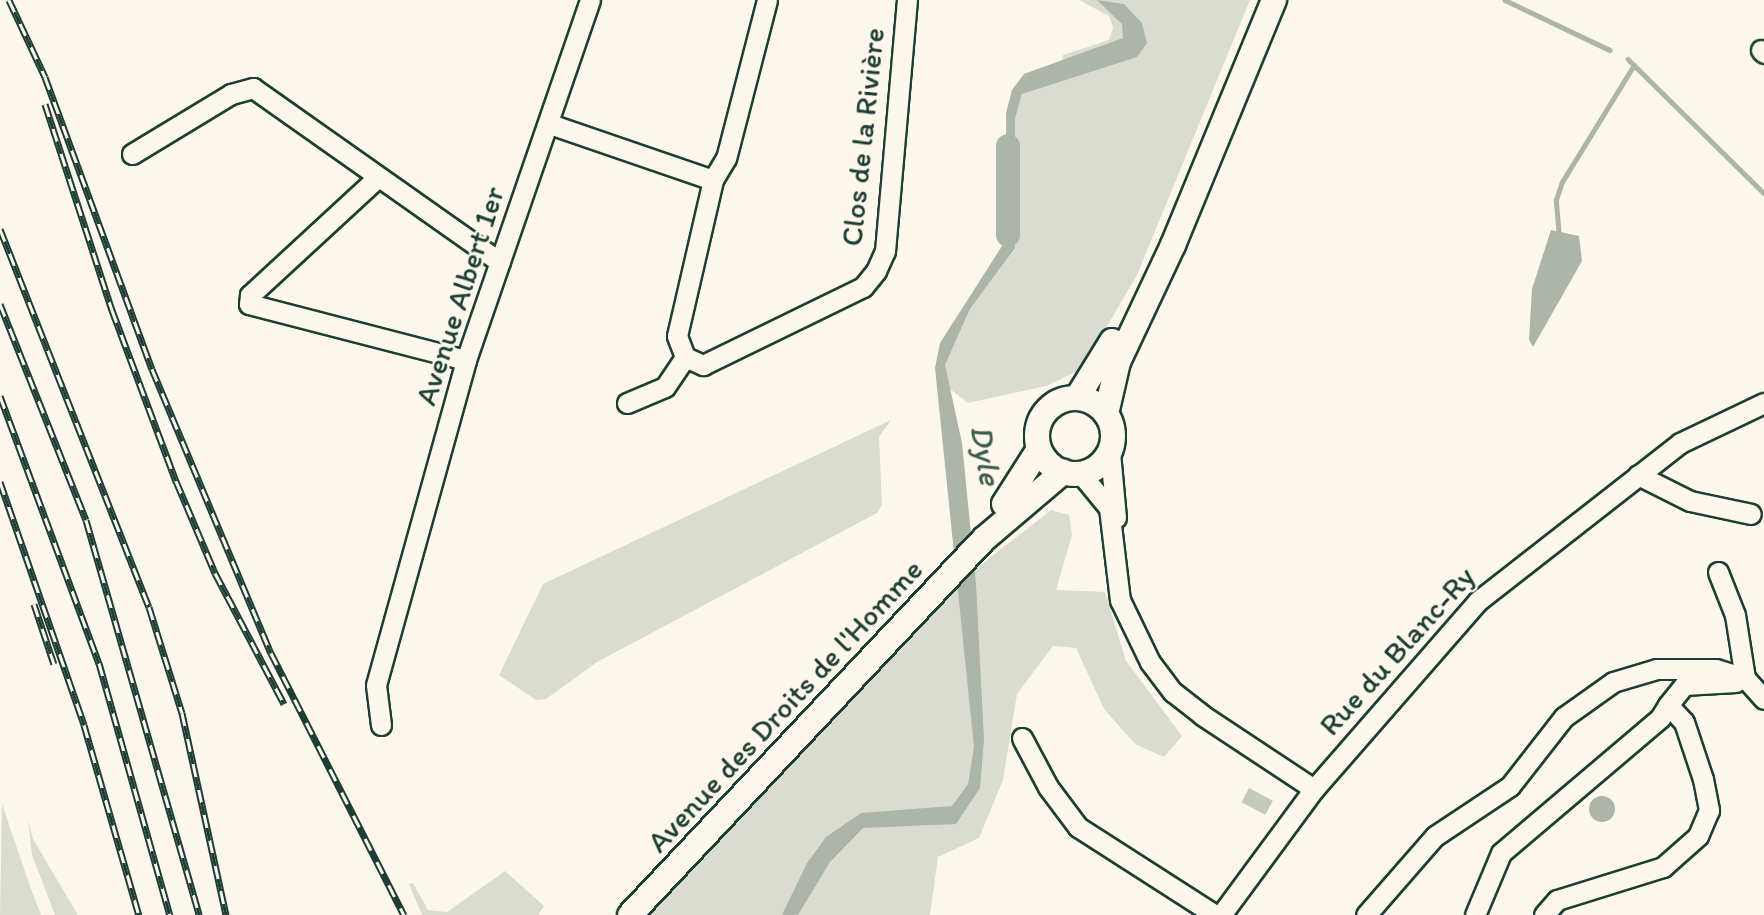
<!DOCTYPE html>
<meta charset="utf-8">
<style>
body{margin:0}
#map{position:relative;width:1764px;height:915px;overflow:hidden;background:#fbf7ec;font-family:Itim,sans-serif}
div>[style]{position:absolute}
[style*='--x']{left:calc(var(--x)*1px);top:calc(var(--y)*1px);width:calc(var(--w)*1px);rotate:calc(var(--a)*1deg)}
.green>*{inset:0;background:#dbdcd1}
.water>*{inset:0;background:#adb4aa}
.round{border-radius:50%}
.stream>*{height:4.5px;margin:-2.25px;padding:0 2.25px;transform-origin:2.25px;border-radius:2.25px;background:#adb4aa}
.river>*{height:24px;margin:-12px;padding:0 12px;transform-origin:12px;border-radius:12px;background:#adb4aa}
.building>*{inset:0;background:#c4c9be;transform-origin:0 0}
.roads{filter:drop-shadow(2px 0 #1f3d34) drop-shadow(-2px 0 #1f3d34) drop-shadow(0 2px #1f3d34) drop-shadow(0 -2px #1f3d34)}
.minor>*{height:19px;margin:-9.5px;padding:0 9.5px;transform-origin:9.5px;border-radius:9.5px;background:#fbf7ec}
.major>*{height:24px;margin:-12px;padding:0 12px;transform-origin:12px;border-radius:12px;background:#fbf7ec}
.major>.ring{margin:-12px;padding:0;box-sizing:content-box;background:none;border:24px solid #fbf7ec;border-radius:50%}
.rail>*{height:7px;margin-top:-3.5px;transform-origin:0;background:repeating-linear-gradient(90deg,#fbf7ec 0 13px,#1f3d34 0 26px);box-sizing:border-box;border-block:2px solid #1f3d34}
span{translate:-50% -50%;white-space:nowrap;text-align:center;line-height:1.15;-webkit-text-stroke:5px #fbf7ec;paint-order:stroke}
.street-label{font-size:30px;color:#1f3d34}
.water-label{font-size:32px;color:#425b52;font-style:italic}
</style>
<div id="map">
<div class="green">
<div style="clip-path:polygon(1079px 0,1250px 0,1137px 275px,1082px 369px,1046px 386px,968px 403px,946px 386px,945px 365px,970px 309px,1015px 248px,1015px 119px,1022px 94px,1060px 79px,1063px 55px,1109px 40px,1113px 27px,1109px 16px)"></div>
<div style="clip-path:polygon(891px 420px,879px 437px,882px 505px,877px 513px,597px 662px,546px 699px,536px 700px,499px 675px,543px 584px)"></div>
<div style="clip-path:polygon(1051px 510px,1069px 515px,1072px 535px,1056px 590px,1105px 592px,1126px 661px,1182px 736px,1164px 757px,1135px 744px,1104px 709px,1076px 648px,1053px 646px,1017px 694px,1003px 780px,979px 838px,938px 857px,930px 915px,639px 915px,954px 586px)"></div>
<div style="clip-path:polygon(2px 804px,31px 889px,41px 915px,0 915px)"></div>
<div style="clip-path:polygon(28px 820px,33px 839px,78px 915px,55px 915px,32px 855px)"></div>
<div style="clip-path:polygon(505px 871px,544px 906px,538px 915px,422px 915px,409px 884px,413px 883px,428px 910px,447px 912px)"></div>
</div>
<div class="water">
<div style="clip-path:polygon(1097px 0,1124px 4px,1142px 23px,1147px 43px,1137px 57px,1022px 94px,1015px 119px,1015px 248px,970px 309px,945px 365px,962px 443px,976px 584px,984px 740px,980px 788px,956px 824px,863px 828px,830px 862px,798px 915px,782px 915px,807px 863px,826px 837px,861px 813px,952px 806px,968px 784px,974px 747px,935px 368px,940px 343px,1002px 246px,1007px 222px,1006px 113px,1012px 90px,1024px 74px,1123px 38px,1122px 24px)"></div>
<div style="clip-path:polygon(1551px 230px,1579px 236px,1582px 261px,1533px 347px,1529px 340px,1532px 289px)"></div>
<div class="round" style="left:1589px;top:796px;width:26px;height:26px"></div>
</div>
<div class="stream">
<div style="--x:1505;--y:0;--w:116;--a:25.5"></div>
<div style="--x:1628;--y:59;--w:191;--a:44.6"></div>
<div style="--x:1559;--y:237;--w:37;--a:-95"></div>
<div style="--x:1556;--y:200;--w:19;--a:-72"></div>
<div style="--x:1562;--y:182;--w:137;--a:-58.4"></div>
</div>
<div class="river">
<div style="--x:1008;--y:146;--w:89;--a:90"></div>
</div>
<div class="building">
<div style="left:1249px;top:788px;width:27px;height:16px;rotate:28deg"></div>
</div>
<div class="roads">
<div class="minor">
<div style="--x:767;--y:0;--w:163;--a:104.5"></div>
<div style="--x:726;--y:158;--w:26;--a:121"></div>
<div style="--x:713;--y:180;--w:160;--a:103"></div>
<div style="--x:677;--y:336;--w:22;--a:69"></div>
<div style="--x:685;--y:357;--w:20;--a:24"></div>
<div style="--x:703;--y:365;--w:178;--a:-26"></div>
<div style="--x:863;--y:287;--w:21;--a:-51"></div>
<div style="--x:876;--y:271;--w:22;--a:-66"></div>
<div style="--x:885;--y:251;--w:252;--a:-85"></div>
<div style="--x:1761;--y:50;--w:4;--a:45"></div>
<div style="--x:550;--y:124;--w:172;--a:19"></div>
<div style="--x:132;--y:154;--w:116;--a:-31.2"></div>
<div style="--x:231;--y:94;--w:23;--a:-15"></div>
<div style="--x:253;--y:88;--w:302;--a:35.2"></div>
<div style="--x:377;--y:178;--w:173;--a:137.3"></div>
<div style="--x:250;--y:295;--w:9;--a:96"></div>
<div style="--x:249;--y:304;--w:224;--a:14.5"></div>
<div style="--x:627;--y:403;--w:41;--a:-22.8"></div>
<div style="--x:665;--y:387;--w:36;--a:-56"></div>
<div style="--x:1110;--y:452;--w:66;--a:84.8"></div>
<div style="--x:1081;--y:474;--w:44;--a:50.5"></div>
<div style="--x:1109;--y:508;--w:93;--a:83.2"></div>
<div style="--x:1120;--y:600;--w:69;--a:64.2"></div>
<div style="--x:1150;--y:662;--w:38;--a:53"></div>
<div style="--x:1173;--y:692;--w:37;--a:38"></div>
<div style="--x:1202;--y:715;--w:134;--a:33.5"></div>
<div style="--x:1638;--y:475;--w:58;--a:26.6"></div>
<div style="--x:1690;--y:501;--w:62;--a:12"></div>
<div style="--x:1718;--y:572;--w:46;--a:68.4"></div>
<div style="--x:1735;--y:615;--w:64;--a:81"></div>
<div style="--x:1668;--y:705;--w:26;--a:-51"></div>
<div style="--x:1684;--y:685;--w:52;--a:-3.3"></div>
<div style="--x:381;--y:725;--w:40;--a:-97.1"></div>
<div style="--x:376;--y:685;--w:337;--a:-74.5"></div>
<div style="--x:466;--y:360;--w:381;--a:-71"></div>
<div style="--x:1022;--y:738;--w:55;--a:62"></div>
<div style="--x:1048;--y:787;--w:50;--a:53.1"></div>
<div style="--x:1078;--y:827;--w:163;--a:32.7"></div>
<div style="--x:1221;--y:915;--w:157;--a:-53.6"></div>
<div style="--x:1314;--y:789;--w:249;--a:-48.9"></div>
<div style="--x:1478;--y:601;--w:256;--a:-38"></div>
<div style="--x:1680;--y:443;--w:93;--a:-25.5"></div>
<div style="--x:1366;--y:915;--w:105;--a:-48.9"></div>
<div style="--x:1435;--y:836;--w:90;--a:-33.7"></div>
<div style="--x:1510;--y:786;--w:88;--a:-52"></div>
<div style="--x:1564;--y:717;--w:60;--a:-35.5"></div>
<div style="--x:1613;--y:682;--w:46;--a:-16.5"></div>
<div style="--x:1657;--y:669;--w:59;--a:0"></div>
<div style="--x:1716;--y:669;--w:30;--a:17"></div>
<div style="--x:1745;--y:678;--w:28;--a:48"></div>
<div style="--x:1475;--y:915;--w:67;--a:-67.2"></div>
<div style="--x:1501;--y:853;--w:209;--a:-40.3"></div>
<div style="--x:1660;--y:718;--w:15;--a:-58"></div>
<div style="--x:1668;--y:705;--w:23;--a:47"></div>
<div style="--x:1684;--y:722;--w:60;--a:71.6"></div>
<div style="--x:1703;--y:779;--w:32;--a:79"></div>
<div style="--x:1709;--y:810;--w:28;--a:113"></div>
<div style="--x:1698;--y:836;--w:47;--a:138.5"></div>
<div style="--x:1663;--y:867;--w:111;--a:162.7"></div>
<div style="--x:1557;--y:900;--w:20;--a:131"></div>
</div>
<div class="major">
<div style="--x:1077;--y:398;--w:67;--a:-58.4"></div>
<div class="ring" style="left:1037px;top:398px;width:52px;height:52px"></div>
<div style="--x:1106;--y:414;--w:53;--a:-77"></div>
<div style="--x:1118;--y:362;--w:129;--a:-64.8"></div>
<div style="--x:1173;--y:245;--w:265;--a:-67.6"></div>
<div style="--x:1004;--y:504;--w:65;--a:-57.5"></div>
<div style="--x:630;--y:915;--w:516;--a:-46.73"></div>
<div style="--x:984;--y:539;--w:104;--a:-40.3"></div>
</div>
</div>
<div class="rail">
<div style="--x:9;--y:0;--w:85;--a:64.9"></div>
<div style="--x:45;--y:77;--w:311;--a:69.9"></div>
<div style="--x:152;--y:369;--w:308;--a:67.3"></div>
<div style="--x:271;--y:653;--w:294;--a:63.1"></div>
<div style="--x:45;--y:104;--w:217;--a:72"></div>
<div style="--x:112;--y:310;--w:183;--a:69.5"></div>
<div style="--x:176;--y:481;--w:100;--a:67"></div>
<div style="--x:215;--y:573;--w:148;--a:62.2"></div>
<div style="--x:0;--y:229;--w:406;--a:68.5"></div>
<div style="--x:149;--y:607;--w:111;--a:72.7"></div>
<div style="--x:182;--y:713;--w:207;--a:77.7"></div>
<div style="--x:0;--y:304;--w:232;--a:68.3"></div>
<div style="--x:86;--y:520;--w:411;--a:74"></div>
<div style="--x:0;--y:396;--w:285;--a:69.7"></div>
<div style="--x:99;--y:663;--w:262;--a:74.3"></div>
<div style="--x:0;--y:482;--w:257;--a:70.9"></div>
<div style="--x:84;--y:725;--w:198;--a:73.9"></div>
<div style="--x:34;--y:604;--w:63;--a:71.6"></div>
</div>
<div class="street-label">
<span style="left:863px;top:137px;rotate:-84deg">Clos de la Rivière</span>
<span style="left:460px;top:296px;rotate:-72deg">Avenue Albert 1er</span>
<span style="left:1397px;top:651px;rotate:-48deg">Rue du Blanc-Ry</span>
<span style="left:785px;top:706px;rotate:-47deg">Avenue des Droits de l'Homme</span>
</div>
<div class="water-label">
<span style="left:986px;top:455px;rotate:80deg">Dyle</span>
</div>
</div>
